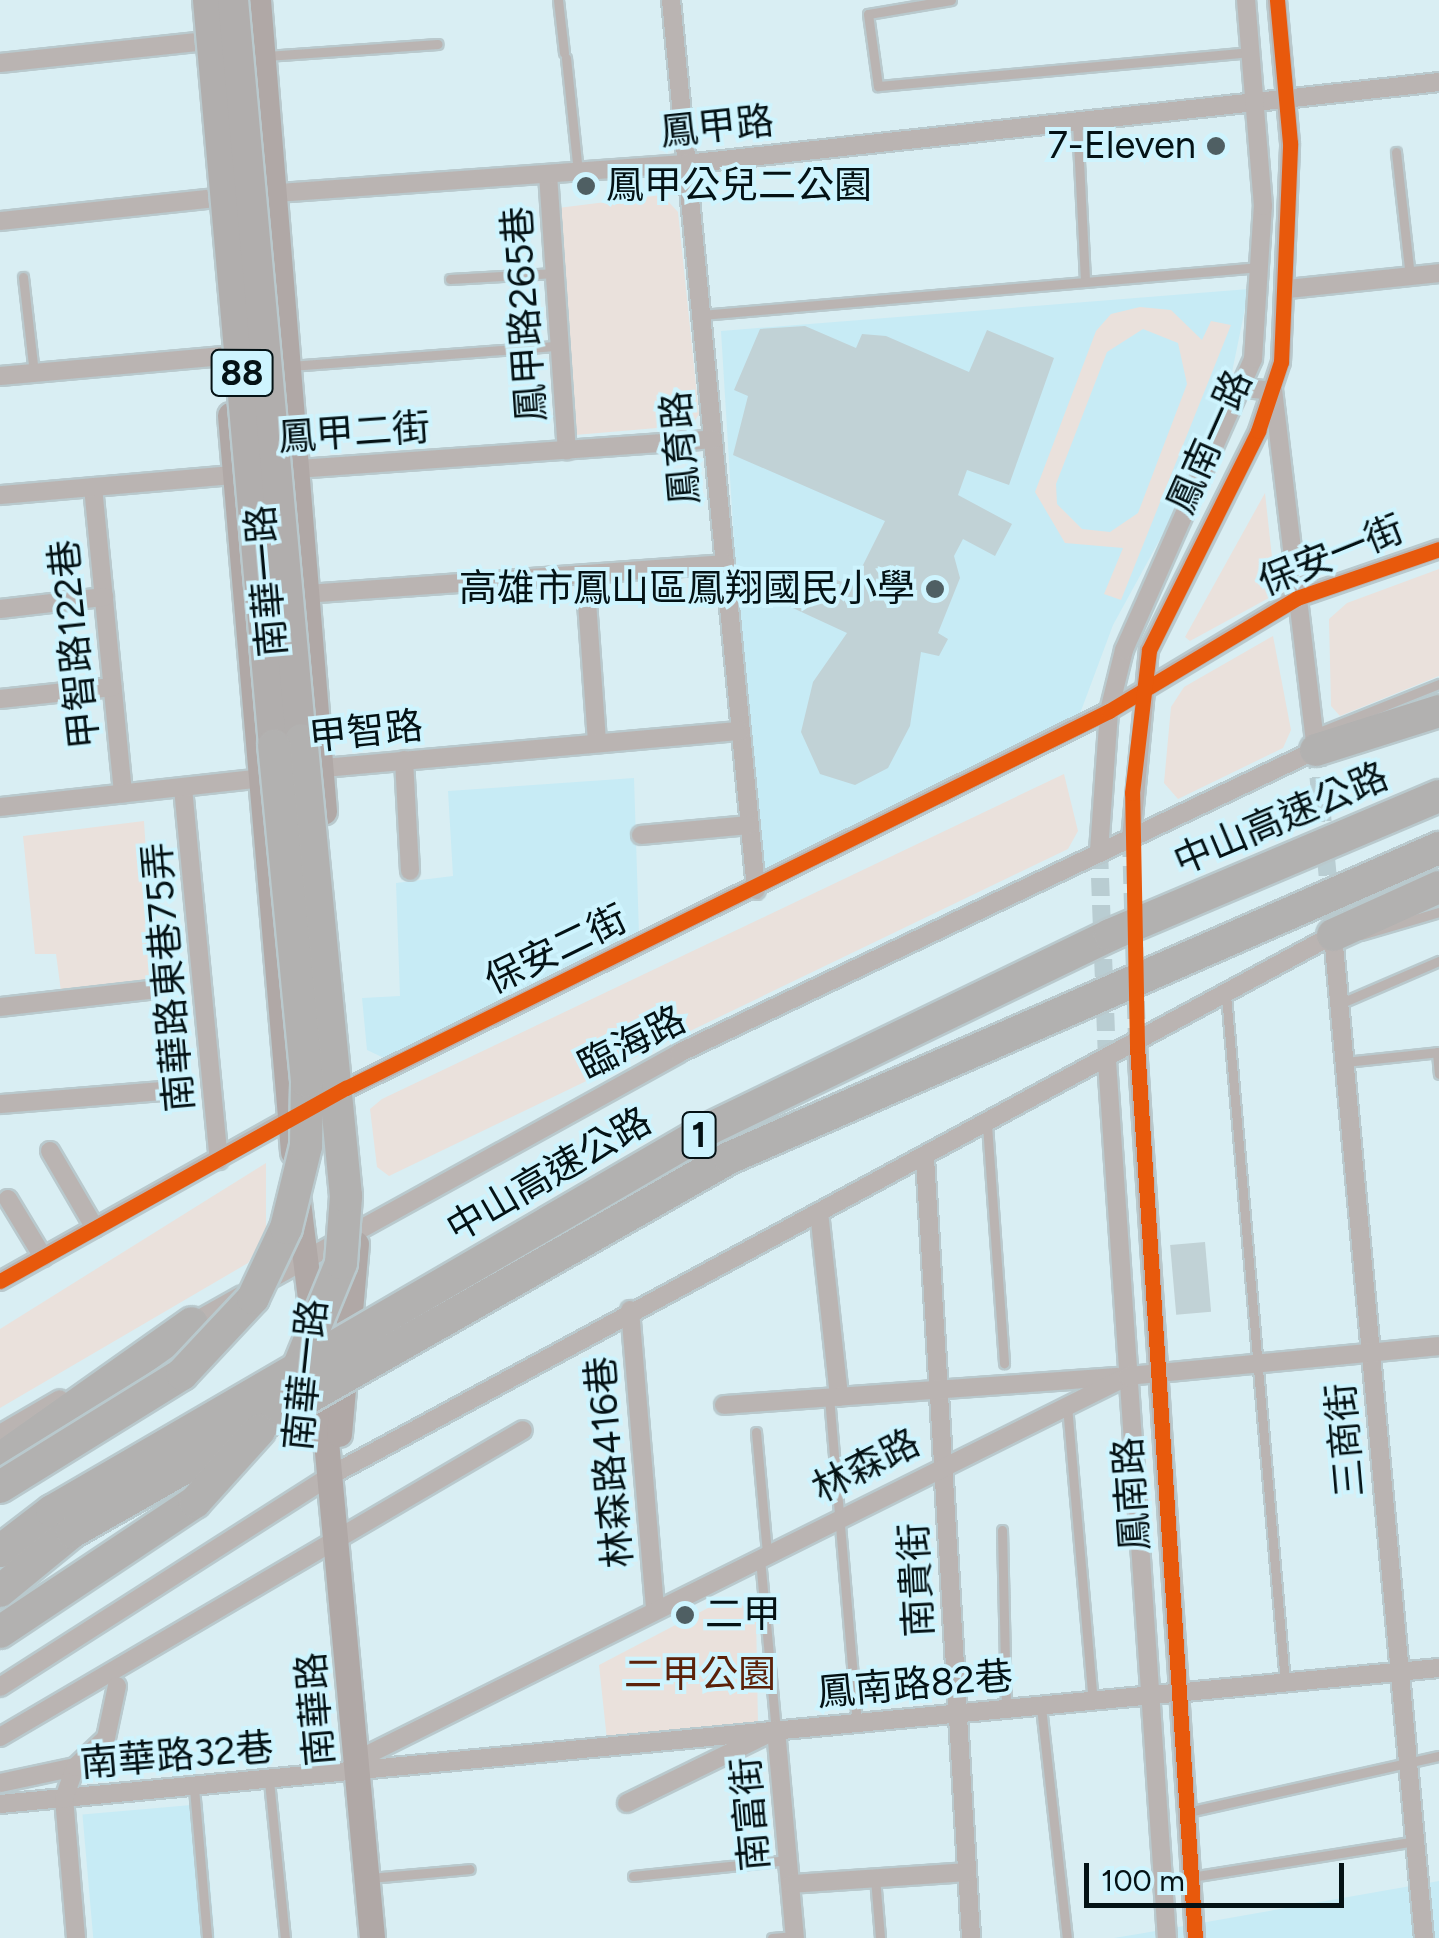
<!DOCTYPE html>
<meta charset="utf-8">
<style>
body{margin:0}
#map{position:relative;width:1439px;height:1938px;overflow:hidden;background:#d9eef3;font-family:Figtree,"Noto Sans TC",sans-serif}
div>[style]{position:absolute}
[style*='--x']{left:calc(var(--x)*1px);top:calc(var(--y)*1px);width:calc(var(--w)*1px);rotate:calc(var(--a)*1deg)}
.built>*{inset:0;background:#c7ebf5;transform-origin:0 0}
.green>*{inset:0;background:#eae1dc}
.building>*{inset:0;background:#c1d2d6;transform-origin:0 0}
.minor-tunnel>*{height:18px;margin-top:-9px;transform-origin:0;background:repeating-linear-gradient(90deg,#b9cdd2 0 18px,transparent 0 27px)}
.roads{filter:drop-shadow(2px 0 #b9c9cd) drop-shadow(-2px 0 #b9c9cd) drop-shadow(0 2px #b9c9cd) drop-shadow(0 -2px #b9c9cd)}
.service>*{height:9px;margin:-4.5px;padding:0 4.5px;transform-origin:4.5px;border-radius:4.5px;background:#bab4b2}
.minor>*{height:18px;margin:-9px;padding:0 9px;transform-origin:9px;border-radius:9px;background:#bab4b2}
.secondary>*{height:25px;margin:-12.5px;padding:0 12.5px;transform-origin:12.5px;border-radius:12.5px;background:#b0a8a6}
.motorway>*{height:32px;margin:-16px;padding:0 16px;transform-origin:16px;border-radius:16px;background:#b2b1b0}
.bridges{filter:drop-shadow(2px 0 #b9c9cd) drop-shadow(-2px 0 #b9c9cd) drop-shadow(0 2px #b9c9cd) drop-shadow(0 -2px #b9c9cd)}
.trunk-bridge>*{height:30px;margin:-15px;padding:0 15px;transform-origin:15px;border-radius:15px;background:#b1aead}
.motorway-bridge>*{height:32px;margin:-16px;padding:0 16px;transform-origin:16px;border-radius:16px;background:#b2b1b0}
.cycleway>*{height:15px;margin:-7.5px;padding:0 7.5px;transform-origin:7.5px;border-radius:7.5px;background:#e8590c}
.dots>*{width:28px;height:28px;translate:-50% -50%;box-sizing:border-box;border:5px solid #cef4fe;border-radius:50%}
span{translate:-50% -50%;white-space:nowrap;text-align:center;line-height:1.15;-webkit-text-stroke:8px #cef4fe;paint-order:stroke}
.shield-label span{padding:2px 8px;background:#cef4fe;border:2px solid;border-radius:8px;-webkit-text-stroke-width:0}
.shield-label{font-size:35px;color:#041215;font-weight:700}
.street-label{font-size:38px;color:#041215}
.poi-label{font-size:38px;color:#041215}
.right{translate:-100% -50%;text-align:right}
.left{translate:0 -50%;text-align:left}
.park-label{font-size:38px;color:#5c2109}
.scale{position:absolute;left:1084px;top:1863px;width:260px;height:45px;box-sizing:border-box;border:5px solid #041215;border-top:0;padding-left:12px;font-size:30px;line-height:35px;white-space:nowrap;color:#041215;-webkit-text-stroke:8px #cef4fe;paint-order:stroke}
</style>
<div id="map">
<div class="built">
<div style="clip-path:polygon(1249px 289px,1230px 382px,1193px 479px,1113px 625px,1075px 727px,755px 884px,721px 331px)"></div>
<div style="clip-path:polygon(634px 778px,639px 934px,384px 1058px,367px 1050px,362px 998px,400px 996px,396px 883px,453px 876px,448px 791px)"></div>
<div style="left:203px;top:1804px;width:135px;height:121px;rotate:85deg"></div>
<div style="clip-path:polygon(1439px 1881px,1439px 1938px,1114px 1938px,1144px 1933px)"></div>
</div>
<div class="green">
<div style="clip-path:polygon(662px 195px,678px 212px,699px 414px,692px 425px,575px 435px,558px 208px)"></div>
<div style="clip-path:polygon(evenodd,1140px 307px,1171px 310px,1202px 340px,1211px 321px,1231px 325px,1121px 600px,1104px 594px,1123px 548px,1065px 543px,1035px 492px,1096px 331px,1111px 314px,1140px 307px,1143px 329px,1178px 343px,1187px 384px,1138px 513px,1110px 532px,1082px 529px,1057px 504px,1056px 484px,1107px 352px,1143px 329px)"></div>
<div style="clip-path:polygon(1265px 493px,1276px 594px,1190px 641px,1185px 637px)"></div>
<div style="clip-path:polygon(1439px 569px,1439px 676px,1340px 716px,1331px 706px,1329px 619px,1347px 603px)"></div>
<div style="clip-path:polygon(1273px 636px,1291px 730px,1283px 748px,1178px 799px,1164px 783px,1171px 707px,1184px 687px)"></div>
<div style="clip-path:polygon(1064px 774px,1078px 831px,1068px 849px,389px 1176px,377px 1167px,370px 1109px,382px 1099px)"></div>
<div style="clip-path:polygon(144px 821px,155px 994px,63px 1006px,56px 954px,35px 954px,23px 836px)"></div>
<div style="clip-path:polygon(266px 1163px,266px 1233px,248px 1263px,0 1408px,0 1329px)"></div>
<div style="clip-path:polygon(729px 1597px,756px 1614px,758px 1724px,607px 1740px,599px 1665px)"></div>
</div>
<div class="building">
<div style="clip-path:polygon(805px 326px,856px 348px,862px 334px,886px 336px,969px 372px,987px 330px,1054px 358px,1009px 485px,967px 470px,958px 495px,1012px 524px,995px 556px,963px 539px,954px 556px,960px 578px,938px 633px,948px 639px,939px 656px,921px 652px,910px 726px,888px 768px,855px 785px,820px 774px,801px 732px,813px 682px,847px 633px,782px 603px,800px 569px,853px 585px,885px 521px,733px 455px,748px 396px,734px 390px,760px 329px)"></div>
<div style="left:1205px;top:1242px;width:70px;height:35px;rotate:85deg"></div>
</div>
<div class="minor-tunnel">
<div style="--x:1316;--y:750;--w:186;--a:84.7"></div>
<div style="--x:1131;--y:839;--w:206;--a:88.3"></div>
<div style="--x:1099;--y:851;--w:210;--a:87.8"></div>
</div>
<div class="roads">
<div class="service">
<div style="--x:558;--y:0;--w:53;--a:83.5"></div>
<div style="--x:951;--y:0;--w:84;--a:170.4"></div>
<div style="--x:868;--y:14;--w:73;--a:82.1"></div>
<div style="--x:878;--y:86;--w:373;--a:-5.2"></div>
<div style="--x:266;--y:56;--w:172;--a:-4"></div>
<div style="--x:566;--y:58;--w:115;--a:84"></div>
<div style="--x:1077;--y:122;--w:158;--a:87.1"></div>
<div style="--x:1396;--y:152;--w:125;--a:83.6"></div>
<div style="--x:23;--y:277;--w:97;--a:83.5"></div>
<div style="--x:450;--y:279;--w:105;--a:-3.3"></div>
<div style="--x:701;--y:315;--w:561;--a:-4.91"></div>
<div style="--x:290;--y:366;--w:269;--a:-4.3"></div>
<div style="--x:1314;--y:734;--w:135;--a:-21.8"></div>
<div style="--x:1361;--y:935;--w:81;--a:-16.4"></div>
<div style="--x:1226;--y:995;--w:691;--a:85.1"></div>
<div style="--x:1339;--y:1004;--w:109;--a:-23.3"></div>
<div style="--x:1437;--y:1052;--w:22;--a:85"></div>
<div style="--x:1345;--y:1062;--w:95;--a:-6.1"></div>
<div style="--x:987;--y:1125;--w:239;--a:85.9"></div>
<div style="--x:829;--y:1397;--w:327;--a:85.1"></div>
<div style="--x:1067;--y:1406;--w:297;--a:85"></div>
<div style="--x:756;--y:1432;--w:121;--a:84.8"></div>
<div style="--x:1002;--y:1530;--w:180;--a:88.7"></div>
<div style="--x:760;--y:1559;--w:172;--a:84.7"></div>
<div style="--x:1041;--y:1707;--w:232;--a:83.6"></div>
<div style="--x:269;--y:1781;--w:158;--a:84.2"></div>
<div style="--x:194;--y:1788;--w:151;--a:85"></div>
<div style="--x:1188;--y:1812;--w:257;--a:-12.6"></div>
<div style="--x:633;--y:1876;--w:156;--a:-5.9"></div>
<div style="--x:1191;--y:1877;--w:227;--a:-9.1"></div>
<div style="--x:370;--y:1878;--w:100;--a:-5.1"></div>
<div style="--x:875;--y:1878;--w:60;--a:85.2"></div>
<div style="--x:772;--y:1938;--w:23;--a:-5"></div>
</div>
<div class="minor">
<div style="--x:671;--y:0;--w:894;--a:84.54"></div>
<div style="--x:0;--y:63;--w:198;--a:-6.1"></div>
<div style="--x:548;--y:174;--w:277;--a:86.1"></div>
<div style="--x:264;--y:194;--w:423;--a:-4.1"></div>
<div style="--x:686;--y:164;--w:757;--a:-6.21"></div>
<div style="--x:0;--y:221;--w:234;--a:-6.1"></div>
<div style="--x:1288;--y:289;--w:152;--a:-6"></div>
<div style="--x:0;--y:376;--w:227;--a:-5.1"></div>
<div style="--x:284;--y:470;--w:430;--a:-4.1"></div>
<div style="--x:93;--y:487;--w:308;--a:84.4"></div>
<div style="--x:0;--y:495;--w:245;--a:-4.9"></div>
<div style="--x:585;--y:574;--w:169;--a:85.9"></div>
<div style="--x:306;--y:594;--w:419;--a:-4.1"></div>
<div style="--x:0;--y:609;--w:105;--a:-6.6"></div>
<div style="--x:0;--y:699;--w:113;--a:-6.1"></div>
<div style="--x:404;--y:760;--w:111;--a:86.9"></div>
<div style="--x:313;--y:769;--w:429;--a:-5.1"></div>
<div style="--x:183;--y:788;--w:374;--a:84.5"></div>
<div style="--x:0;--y:807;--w:274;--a:-6.3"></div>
<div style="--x:641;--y:835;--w:108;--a:-5.3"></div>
<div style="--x:1131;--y:839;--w:190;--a:-84.6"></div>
<div style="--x:1149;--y:650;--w:245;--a:-63.5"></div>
<div style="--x:1258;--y:431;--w:73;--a:-71.6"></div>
<div style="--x:1281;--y:362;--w:219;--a:-87.6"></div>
<div style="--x:1290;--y:143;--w:144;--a:-95.2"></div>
<div style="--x:1099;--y:851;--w:140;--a:-85.9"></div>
<div style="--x:1109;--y:711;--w:63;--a:-76.2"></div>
<div style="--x:1124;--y:650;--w:318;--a:-66.1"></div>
<div style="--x:1253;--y:359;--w:153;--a:-86.3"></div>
<div style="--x:1263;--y:206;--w:207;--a:-94.7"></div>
<div style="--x:0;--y:1007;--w:151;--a:-6.5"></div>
<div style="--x:1137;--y:1045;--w:895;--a:86.28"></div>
<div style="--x:1107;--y:1061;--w:879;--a:86.09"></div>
<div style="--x:330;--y:1097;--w:869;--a:-26.36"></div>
<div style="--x:1109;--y:711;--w:219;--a:-31"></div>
<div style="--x:1297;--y:598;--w:150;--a:-19"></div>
<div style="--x:0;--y:1104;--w:163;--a:-4.6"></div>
<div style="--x:50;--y:1151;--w:89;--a:59.7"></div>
<div style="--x:925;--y:1158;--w:781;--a:86.62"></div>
<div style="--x:8;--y:1199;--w:68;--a:58.9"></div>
<div style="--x:819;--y:1212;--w:186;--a:83.8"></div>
<div style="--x:0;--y:1281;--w:342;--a:-29.3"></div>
<div style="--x:265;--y:1282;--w:473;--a:-28.9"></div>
<div style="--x:679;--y:1053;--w:705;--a:-25.44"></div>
<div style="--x:1316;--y:750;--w:362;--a:-96.8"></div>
<div style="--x:1273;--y:391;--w:28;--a:-174"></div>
<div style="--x:630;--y:1310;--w:299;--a:85.2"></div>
<div style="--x:187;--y:1326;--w:63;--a:-29.4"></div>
<div style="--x:724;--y:1405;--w:395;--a:-4.1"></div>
<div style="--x:0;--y:1434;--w:69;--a:-30.3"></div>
<div style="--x:0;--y:1687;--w:398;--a:-32.6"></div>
<div style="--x:335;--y:1473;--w:1134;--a:-28.33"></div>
<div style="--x:1333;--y:935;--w:1007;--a:84.82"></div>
<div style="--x:0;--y:1737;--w:606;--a:-30.41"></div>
<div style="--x:357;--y:1760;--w:861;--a:-26.48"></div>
<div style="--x:1128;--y:1376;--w:312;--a:-5.5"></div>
<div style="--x:0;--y:1783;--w:77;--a:-12"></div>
<div style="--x:627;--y:1803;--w:166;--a:-26.1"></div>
<div style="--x:776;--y:1730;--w:209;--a:84.8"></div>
<div style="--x:0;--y:1804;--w:1445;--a:-5.4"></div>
<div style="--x:791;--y:1884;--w:176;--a:-3.9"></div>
<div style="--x:76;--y:1938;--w:140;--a:-94.9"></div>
<div style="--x:64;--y:1799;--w:34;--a:-71"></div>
<div style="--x:75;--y:1767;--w:42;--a:-43.1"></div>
<div style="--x:106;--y:1738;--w:53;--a:-78.1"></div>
</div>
<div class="secondary">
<div style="--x:258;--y:0;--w:814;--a:85.35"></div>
<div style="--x:230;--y:415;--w:740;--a:85.11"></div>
<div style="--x:298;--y:1202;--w:130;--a:82.9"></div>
<div style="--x:320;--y:1376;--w:564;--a:84.71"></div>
<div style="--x:339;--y:1434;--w:191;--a:-84.9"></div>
</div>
<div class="motorway">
<div style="--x:1316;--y:750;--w:129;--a:-17.6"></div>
<div style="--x:1333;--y:935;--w:116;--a:-24.4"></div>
<div style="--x:0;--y:1459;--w:235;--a:-35.3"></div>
</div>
</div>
<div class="bridges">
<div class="trunk-bridge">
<div style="--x:208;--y:0;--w:749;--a:84.94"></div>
<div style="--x:233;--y:0;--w:743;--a:84.75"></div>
</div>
<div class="motorway-bridge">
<div style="--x:298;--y:1368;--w:113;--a:-67.7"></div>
<div style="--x:341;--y:1263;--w:67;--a:-85.7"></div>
<div style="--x:346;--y:1196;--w:458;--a:-95.6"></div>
<div style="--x:0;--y:1487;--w:214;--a:-31.8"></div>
<div style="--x:182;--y:1374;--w:104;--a:-46.9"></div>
<div style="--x:253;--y:1298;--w:77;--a:-64.8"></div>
<div style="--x:286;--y:1228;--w:84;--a:-76.3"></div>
<div style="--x:306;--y:1146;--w:65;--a:-89.1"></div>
<div style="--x:307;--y:1081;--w:337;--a:-95.6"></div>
<div style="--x:0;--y:1551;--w:66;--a:-37.6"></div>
<div style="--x:52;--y:1511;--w:760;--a:-30.18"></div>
<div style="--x:709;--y:1129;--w:445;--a:-25.8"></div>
<div style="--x:1110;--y:935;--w:357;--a:-22.9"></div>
<div style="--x:0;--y:1591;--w:93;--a:-39.3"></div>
<div style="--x:72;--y:1532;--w:756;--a:-29.65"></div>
<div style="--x:729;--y:1158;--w:775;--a:-23.59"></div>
<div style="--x:0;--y:1632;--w:234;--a:-33.7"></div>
<div style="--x:195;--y:1502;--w:96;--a:-48"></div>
</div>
</div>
<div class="cycleway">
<div style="--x:0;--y:1281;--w:396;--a:-29.2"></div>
<div style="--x:346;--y:1088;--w:851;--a:-26.29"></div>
<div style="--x:1109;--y:711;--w:219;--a:-31"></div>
<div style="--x:1297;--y:598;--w:150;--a:-19"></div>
<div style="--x:1195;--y:1938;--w:895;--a:-93.72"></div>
<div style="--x:1137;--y:1045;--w:252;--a:-91.1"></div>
<div style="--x:1132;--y:793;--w:144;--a:-83.2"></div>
<div style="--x:1149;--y:650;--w:245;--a:-63.5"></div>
<div style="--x:1258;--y:431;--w:73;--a:-71.6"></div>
<div style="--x:1281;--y:362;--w:219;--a:-87.6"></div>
<div style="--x:1290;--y:143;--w:144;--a:-95.2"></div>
</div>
<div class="dots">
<div style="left:1216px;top:146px;background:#4f5f63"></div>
<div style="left:586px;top:186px;background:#4f5f63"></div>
<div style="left:935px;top:589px;background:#4f5f63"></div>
<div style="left:685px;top:1615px;background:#4f5f63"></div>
</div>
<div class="shield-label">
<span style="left:242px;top:373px">88</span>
<span style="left:699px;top:1135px">1</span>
</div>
<div class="street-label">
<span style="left:717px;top:127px;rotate:-6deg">鳳甲路</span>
<span style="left:525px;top:314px;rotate:-94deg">鳳甲路265巷</span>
<span style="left:354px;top:433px;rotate:-4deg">鳳甲二街</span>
<span style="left:1210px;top:442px;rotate:-66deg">鳳南一路</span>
<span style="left:681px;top:448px;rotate:-95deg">鳳育路</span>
<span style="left:1331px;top:556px;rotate:-22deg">保安一街</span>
<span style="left:267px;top:581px;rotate:-95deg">南華一路</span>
<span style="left:75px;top:644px;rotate:-96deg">甲智路122巷</span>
<span style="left:366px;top:732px;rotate:-6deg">甲智路</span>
<span style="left:1281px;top:819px;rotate:-23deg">中山高速公路</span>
<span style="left:556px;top:950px;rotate:-26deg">保安二街</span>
<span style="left:169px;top:977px;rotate:-95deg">南華路東巷75弄</span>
<span style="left:632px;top:1043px;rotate:-27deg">臨海路</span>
<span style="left:549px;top:1175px;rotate:-30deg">中山高速公路</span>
<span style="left:306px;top:1375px;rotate:-84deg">南華一路</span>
<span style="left:1346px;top:1440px;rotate:-95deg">三商街</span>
<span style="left:610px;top:1462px;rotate:-95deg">林森路416巷</span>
<span style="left:866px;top:1466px;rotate:-27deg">林森路</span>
<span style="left:1132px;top:1494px;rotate:-94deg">鳳南路</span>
<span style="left:917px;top:1580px;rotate:-93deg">南貴街</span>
<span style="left:915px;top:1685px;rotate:-5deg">鳳南路82巷</span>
<span style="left:316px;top:1709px;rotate:-95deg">南華路</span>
<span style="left:177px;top:1756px;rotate:-5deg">南華路32巷</span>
<span style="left:751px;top:1814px;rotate:-95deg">南富街</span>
</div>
<div class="poi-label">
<span class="right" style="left:1196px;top:146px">7-Eleven</span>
<span class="left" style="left:606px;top:186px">鳳甲公兒二公園</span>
<span class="right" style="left:915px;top:589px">高雄市鳳山區鳳翔國民小學</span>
<span class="left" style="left:705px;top:1615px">二甲</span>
</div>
<div class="park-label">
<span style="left:700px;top:1675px">二甲公園</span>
</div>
<div class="scale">100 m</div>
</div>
